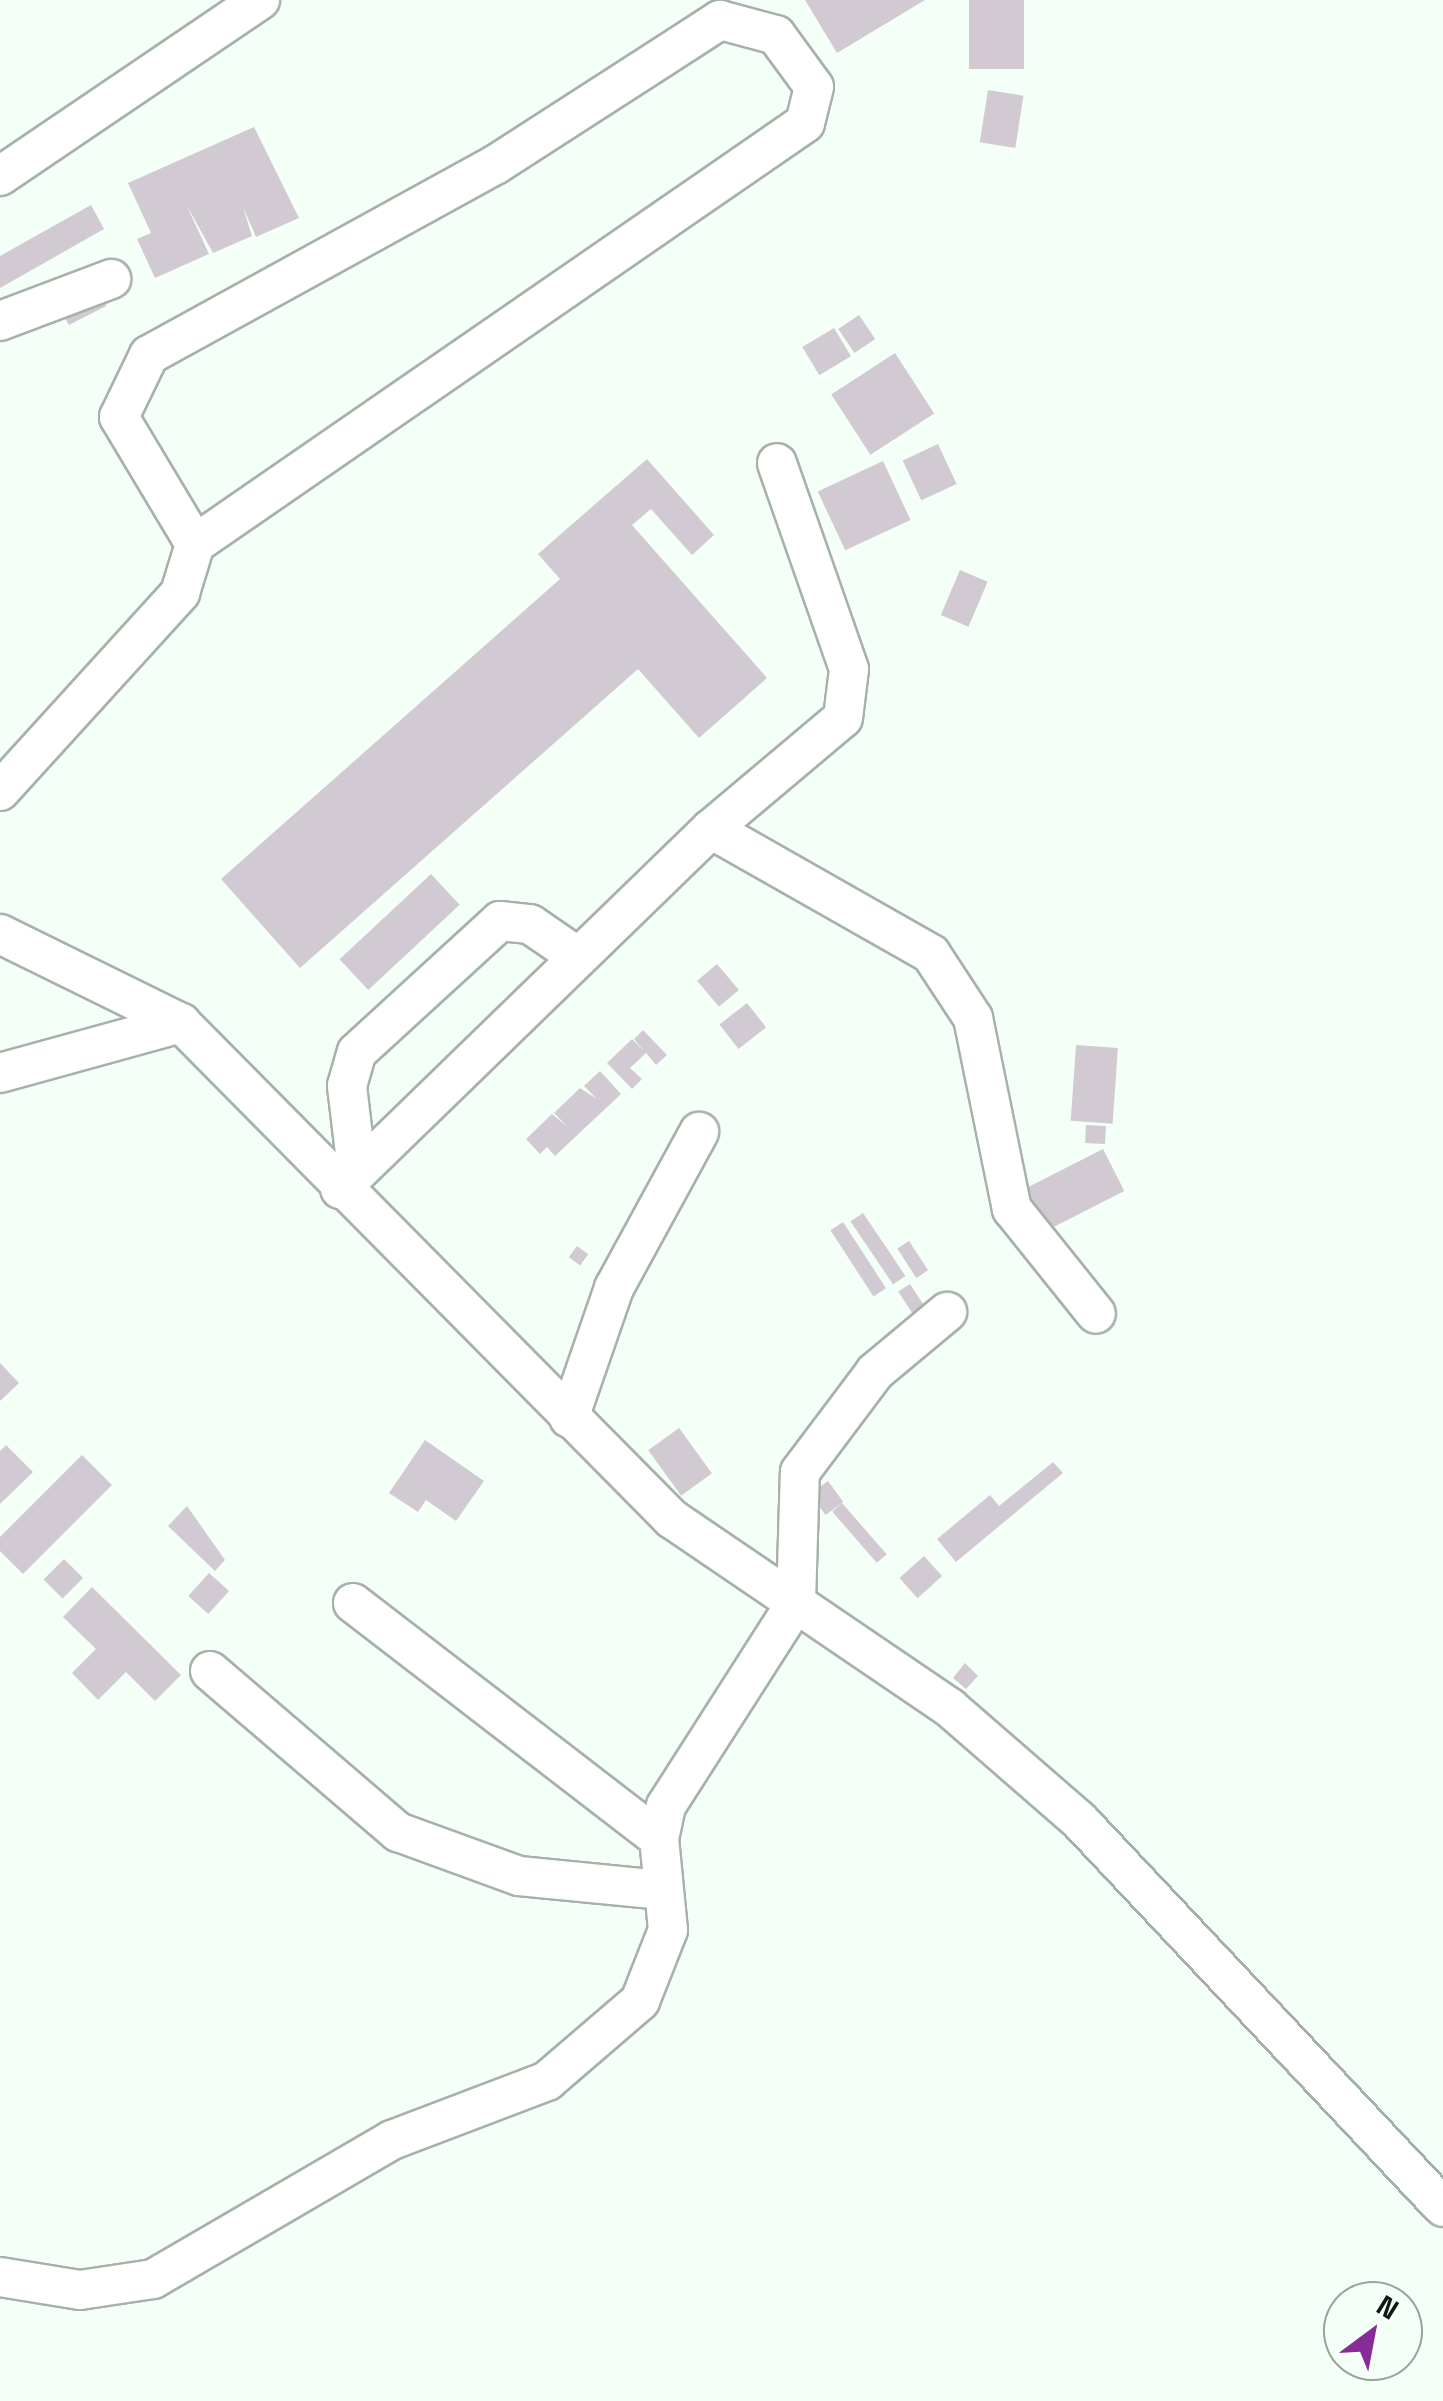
<!DOCTYPE html>
<style>
body{margin:0}
#map{position:relative;width:1443px;height:2401px;overflow:hidden;background:#f4fff7;font-family:"Space Grotesk",sans-serif}
div>[style]{position:absolute}
[style*='--x']{left:calc(var(--x)*1px);top:calc(var(--y)*1px);width:calc(var(--w)*1px);rotate:calc(var(--a)*1deg)}
.building>*{inset:0;background:#d1cad2;transform-origin:0 0}
.roads{filter:drop-shadow(2px 0 #a7b1aa) drop-shadow(-2px 0 #a7b1aa) drop-shadow(0 2px #a7b1aa) drop-shadow(0 -2px #a7b1aa)}
.minor>*{height:38px;margin:-19px;padding:0 19px;transform-origin:19px;border-radius:19px;background:#fff}
span{translate:-50% -50%;white-space:nowrap;text-align:center;line-height:1.15;-webkit-text-stroke:9px #f4fff7;paint-order:stroke}
.north{position:absolute;left:1323px;top:2281px;width:100px;height:100px;box-sizing:border-box;background:#f4fff7;border:2px solid #9aa29c;border-radius:50%;rotate:32deg;font-size:28px;font-weight:700;line-height:40px;text-align:center;color:#131714}
.north::after{content:'';display:block;margin:auto;width:35px;height:45px;background:#872b96;clip-path:polygon(50% 0,100% 100%,50% 72%,0 100%)}
</style>
<div id="map">
<div class="building">
<div style="clip-path:polygon(805px 0,925px 0,837px 53px)"></div>
<div style="left:969px;top:0;width:55px;height:69px"></div>
<div style="left:988px;top:90px;width:36px;height:53px;rotate:9deg"></div>
<div style="clip-path:polygon(254px 127px,299px 218px,256px 237px,243px 207px,252px 236px,213px 253px,186px 204px,209px 254px,155px 278px,137px 239px,151px 233px,128px 183px)"></div>
<div style="clip-path:polygon(91px 205px,104px 229px,0 288px,0 256px)"></div>
<div style="left:94px;top:282px;width:27px;height:42px;rotate:63deg"></div>
<div style="left:859px;top:315px;width:29px;height:25px;rotate:56deg"></div>
<div style="left:834px;top:328px;width:33px;height:37px;rotate:59deg"></div>
<div style="left:895px;top:353px;width:72px;height:76px;rotate:57deg"></div>
<div style="left:938px;top:444px;width:44px;height:39px;rotate:65deg"></div>
<div style="clip-path:polygon(647px 459px,714px 535px,692px 555px,651px 509px,632px 525px,767px 678px,699px 738px,638px 669px,300px 968px,221px 879px,560px 579px,538px 554px)"></div>
<div style="left:883px;top:461px;width:65px;height:72px;rotate:65deg"></div>
<div style="left:960px;top:570px;width:30px;height:49px;rotate:23deg"></div>
<div style="left:431px;top:874px;width:42px;height:125px;rotate:47deg"></div>
<div style="left:717px;top:964px;width:34px;height:26px;rotate:50deg"></div>
<div style="left:747px;top:1003px;width:31px;height:35px;rotate:52deg"></div>
<div style="clip-path:polygon(643px 1030px,667px 1055px,656px 1065px,646px 1053px,630px 1068px,642px 1079px,632px 1089px,607px 1063px,632px 1039px,643px 1050px,634px 1039px)"></div>
<div style="left:1076px;top:1045px;width:42px;height:76px;rotate:4deg"></div>
<div style="clip-path:polygon(600px 1071px,621px 1094px,555px 1156px,547px 1147px,540px 1154px,526px 1139px,552px 1114px,568px 1127px,554px 1113px,580px 1088px,597px 1099px,584px 1086px)"></div>
<div style="left:1086px;top:1125px;width:20px;height:18px;rotate:3deg"></div>
<div style="left:1103px;top:1149px;width:47px;height:86px;rotate:63deg"></div>
<div style="left:863px;top:1213px;width:76px;height:15px;rotate:56deg"></div>
<div style="left:843px;top:1222px;width:79px;height:15px;rotate:57deg"></div>
<div style="left:909px;top:1241px;width:35px;height:14px;rotate:57deg"></div>
<div style="left:577px;top:1246px;width:14px;height:14px;rotate:36deg"></div>
<div style="left:910px;top:1284px;width:35px;height:14px;rotate:57deg"></div>
<div style="clip-path:polygon(0 1363px,19px 1383px,0 1401px)"></div>
<div style="left:679px;top:1428px;width:56px;height:38px;rotate:54deg"></div>
<div style="clip-path:polygon(425px 1440px,484px 1481px,456px 1521px,426px 1500px,418px 1512px,389px 1493px)"></div>
<div style="clip-path:polygon(6px 1445px,33px 1472px,0 1504px,0 1451px)"></div>
<div style="clip-path:polygon(82px 1455px,112px 1485px,23px 1574px,0 1551px,0 1537px)"></div>
<div style="clip-path:polygon(1053px 1462px,1063px 1473px,956px 1562px,937px 1539px,990px 1495px,999px 1506px)"></div>
<div style="left:828px;top:1481px;width:26px;height:22px;rotate:54deg"></div>
<div style="left:842px;top:1503px;width:68px;height:13px;rotate:49deg"></div>
<div style="clip-path:polygon(187px 1506px,225px 1560px,215px 1571px,168px 1526px)"></div>
<div style="left:924px;top:1556px;width:27px;height:33px;rotate:48deg"></div>
<div style="left:64px;top:1559px;width:27px;height:29px;rotate:45deg"></div>
<div style="left:209px;top:1573px;width:27px;height:31px;rotate:42deg"></div>
<div style="clip-path:polygon(92px 1587px,181px 1675px,155px 1701px,126px 1672px,98px 1700px,72px 1673px,96px 1649px,63px 1617px)"></div>
<div style="clip-path:polygon(965px 1663px,978px 1676px,966px 1689px,953px 1678px)"></div>
</div>
<div class="roads">
<div class="minor">
<div style="--x:0;--y:176;--w:314;--a:-34.1"></div>
<div style="--x:0;--y:321;--w:119;--a:-20.7"></div>
<div style="--x:0;--y:791;--w:268;--a:-47.7"></div>
<div style="--x:180;--y:593;--w:51;--a:-73"></div>
<div style="--x:195;--y:544;--w:148;--a:-120.9"></div>
<div style="--x:119;--y:417;--w:69;--a:-64.2"></div>
<div style="--x:149;--y:355;--w:395;--a:-28.8"></div>
<div style="--x:495;--y:165;--w:268;--a:-32.8"></div>
<div style="--x:720;--y:20;--w:58;--a:15"></div>
<div style="--x:776;--y:35;--w:64;--a:53.8"></div>
<div style="--x:814;--y:87;--w:37;--a:104"></div>
<div style="--x:805;--y:123;--w:741;--a:145.39"></div>
<div style="--x:711;--y:829;--w:172;--a:-40.1"></div>
<div style="--x:843;--y:718;--w:49;--a:-83"></div>
<div style="--x:849;--y:669;--w:218;--a:-109.3"></div>
<div style="--x:0;--y:934;--w:202;--a:26.2"></div>
<div style="--x:181;--y:1023;--w:698;--a:45.29"></div>
<div style="--x:672;--y:1519;--w:336;--a:34.2"></div>
<div style="--x:950;--y:1708;--w:171;--a:41"></div>
<div style="--x:1079;--y:1820;--w:531;--a:46.75"></div>
<div style="--x:0;--y:1073;--w:188;--a:-15.4"></div>
<div style="--x:357;--y:1170;--w:85;--a:-96.8"></div>
<div style="--x:347;--y:1086;--w:35;--a:-74"></div>
<div style="--x:357;--y:1052;--w:194;--a:-42.5"></div>
<div style="--x:500;--y:921;--w:30;--a:6"></div>
<div style="--x:530;--y:924;--w:55;--a:34.6"></div>
<div style="--x:340;--y:1189;--w:517;--a:-44.14"></div>
<div style="--x:711;--y:829;--w:253;--a:29.6"></div>
<div style="--x:931;--y:954;--w:77;--a:56.7"></div>
<div style="--x:973;--y:1018;--w:195;--a:78.5"></div>
<div style="--x:1012;--y:1209;--w:134;--a:51.3"></div>
<div style="--x:569;--y:1418;--w:138;--a:-70.9"></div>
<div style="--x:614;--y:1288;--w:178;--a:-61.4"></div>
<div style="--x:353;--y:1603;--w:386;--a:37.6"></div>
<div style="--x:210;--y:1671;--w:248;--a:40.6"></div>
<div style="--x:398;--y:1832;--w:129;--a:20"></div>
<div style="--x:519;--y:1876;--w:145;--a:5.6"></div>
<div style="--x:0;--y:2277;--w:81;--a:9.2"></div>
<div style="--x:80;--y:2290;--w:74;--a:-8.6"></div>
<div style="--x:153;--y:2279;--w:276;--a:-30.2"></div>
<div style="--x:392;--y:2140;--w:166;--a:-20.8"></div>
<div style="--x:547;--y:2081;--w:123;--a:-40.7"></div>
<div style="--x:640;--y:2001;--w:76;--a:-68.5"></div>
<div style="--x:668;--y:1930;--w:91;--a:-95.6"></div>
<div style="--x:659;--y:1839;--w:34;--a:-78"></div>
<div style="--x:666;--y:1806;--w:241;--a:-57.4"></div>
<div style="--x:796;--y:1603;--w:131;--a:-88.3"></div>
<div style="--x:800;--y:1472;--w:125;--a:-53.1"></div>
<div style="--x:875;--y:1372;--w:94;--a:-39.8"></div>
</div>
</div>
<div class="north">N</div>
</div>
